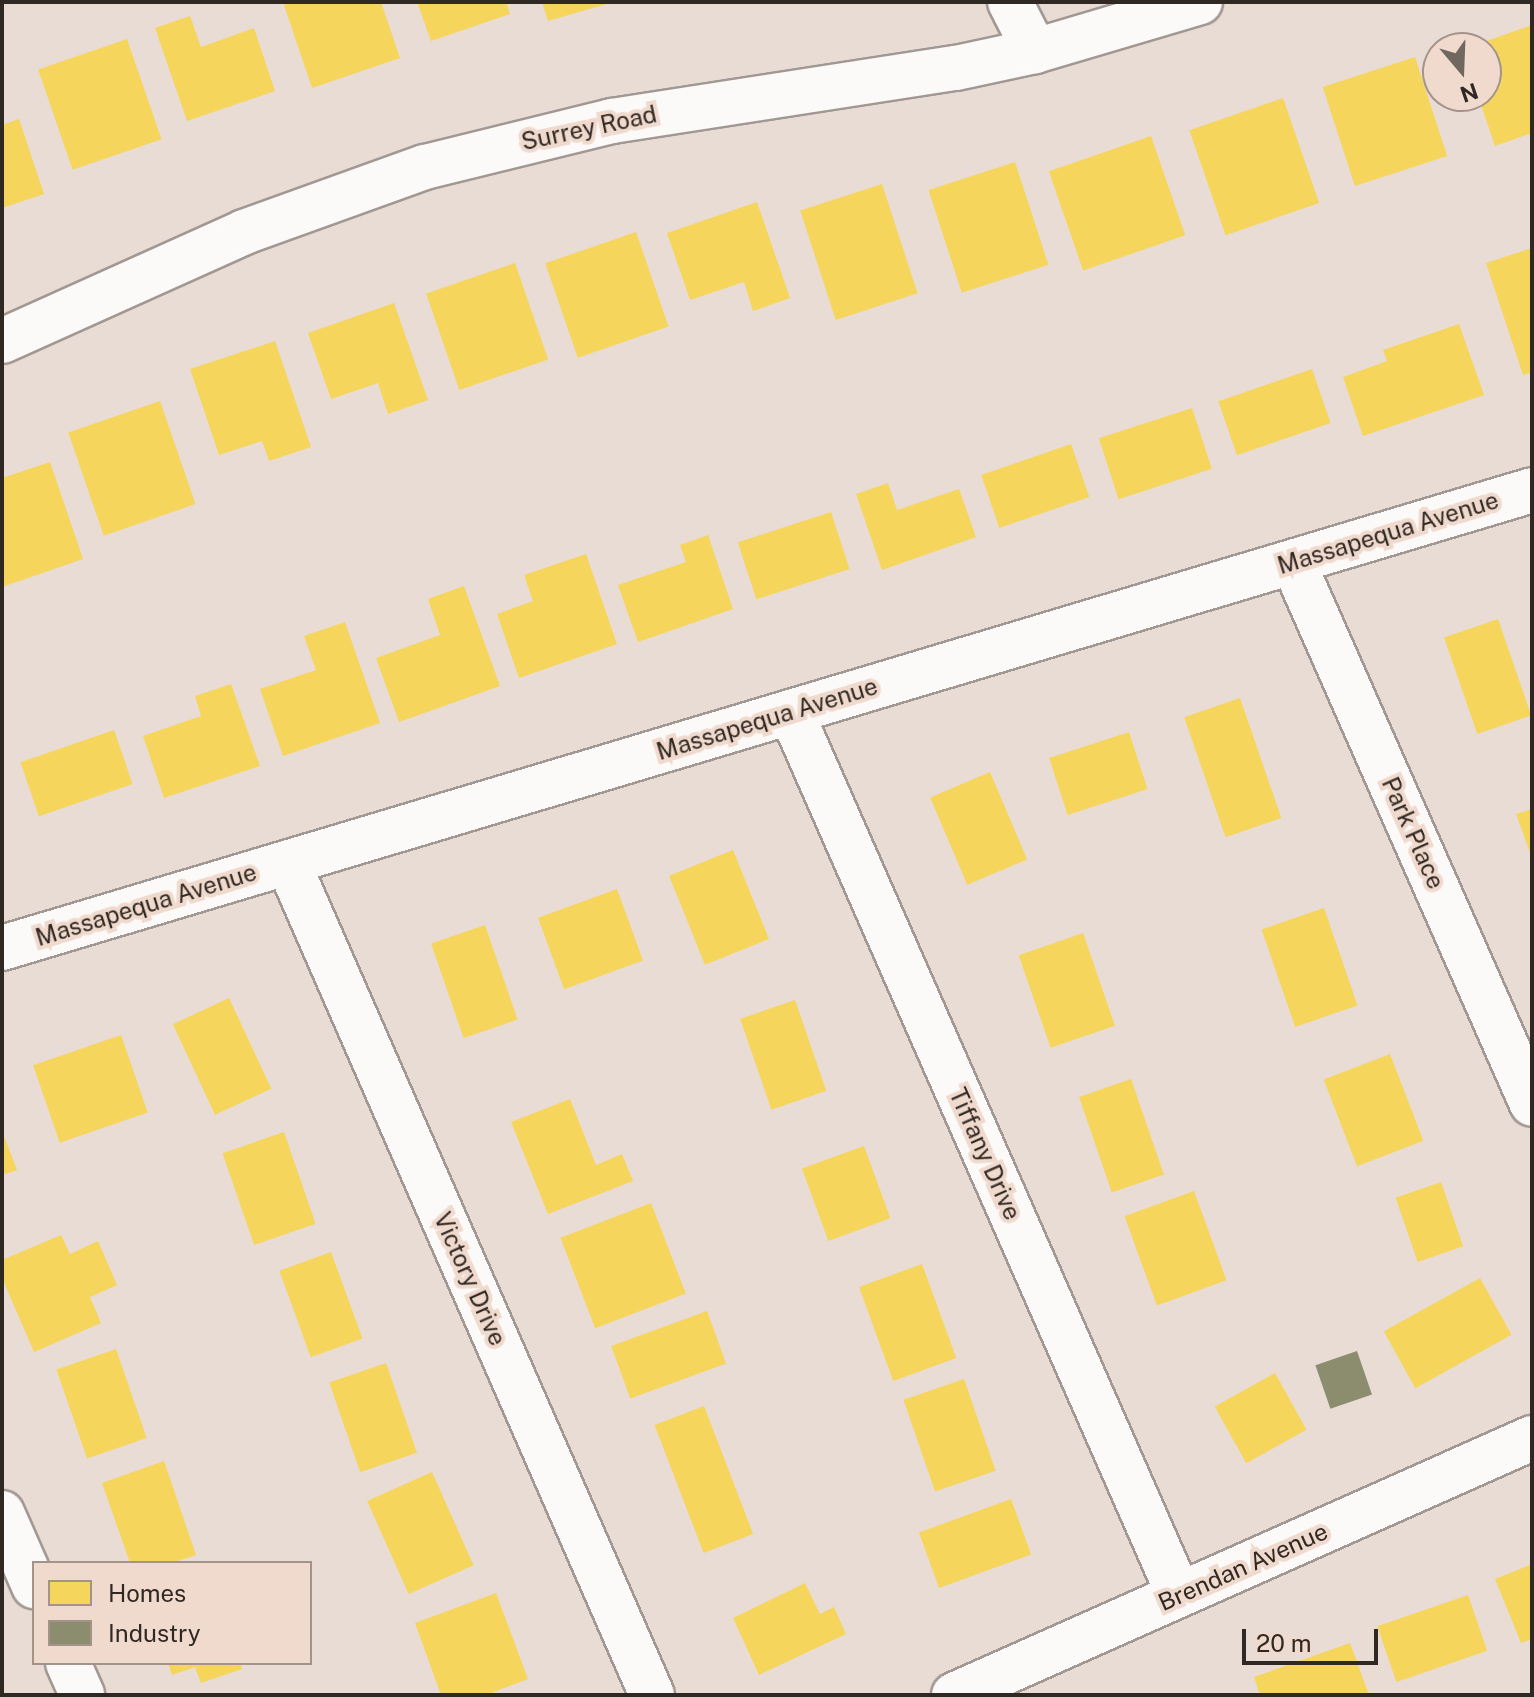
<!DOCTYPE html>
<style>
body{margin:0}
#map{position:relative;width:1534px;height:1697px;overflow:hidden;background:#e8dcd5;font-family:"Public Sans",sans-serif}
div>[style]{position:absolute}
[style*='--x']{left:calc(var(--x)*1px);top:calc(var(--y)*1px);width:calc(var(--w)*1px);rotate:calc(var(--a)*1deg)}
.homes>*{inset:0;background:#f6d55c;transform-origin:0 0}
.industry>*{inset:0;background:#8c8c6e;transform-origin:0 0}
.roads{filter:drop-shadow(2px 0 #a29893) drop-shadow(-2px 0 #a29893) drop-shadow(0 2px #a29893) drop-shadow(0 -2px #a29893)}
.street>*{height:44px;margin:-22px;padding:0 22px;transform-origin:22px;border-radius:22px;background:#fcfaf9}
span{translate:-50% -50%;white-space:nowrap;text-align:center;line-height:1.15;-webkit-text-stroke:8px #f0dacd;paint-order:stroke}
.street-label{font-size:24px;color:#302823}
.frame{position:absolute;inset:0;border:4px solid #302823;pointer-events:none}
.legend{position:absolute;left:32px;top:1561px;width:280px;height:104px;box-sizing:border-box;background:#f0dacd;border:2px solid #a39389;margin:0;padding:10px 14px;list-style:none;font-size:24px;color:#302823}
.legend li{display:flex;align-items:center;gap:16px;height:40px}
.legend b{width:40px;border:2px solid #a39389}
.north{position:absolute;left:1422px;top:32px;width:80px;height:80px;box-sizing:border-box;background:#f0dacd;border:2px solid #a39389;border-radius:50%;rotate:161deg;font-size:22px;font-weight:700;line-height:32px;text-align:center;color:#302823}
.north::after{content:'';display:block;margin:auto;width:28px;height:36px;background:#706761;clip-path:polygon(50% 0,100% 100%,50% 72%,0 100%)}
.scale{position:absolute;left:1242px;top:1629px;width:136px;height:36px;box-sizing:border-box;border:4px solid #302823;border-top:0;padding-left:10px;font-size:24px;line-height:28px;white-space:nowrap;color:#302823;-webkit-text-stroke:6px #f0dacd;paint-order:stroke}
</style>
<div id="map">
<div class="homes">
<div style="clip-path:polygon(283px 2px,381px 2px,400px 58px,312px 88px)"></div>
<div style="clip-path:polygon(417px 2px,506px 2px,510px 14px,431px 41px)"></div>
<div style="clip-path:polygon(542px 2px,609px 2px,610px 3px,548px 21px)"></div>
<div style="clip-path:polygon(190px 16px,201px 47px,254px 28px,275px 91px,187px 121px,155px 28px)"></div>
<div style="clip-path:polygon(1532px 25px,1532px 133px,1495px 146px,1478px 96px,1486px 96px,1486px 48px,1467px 48px)"></div>
<div style="left:127px;top:39px;width:106px;height:94px;rotate:71deg"></div>
<div style="left:1415px;top:57px;width:104px;height:97px;rotate:72deg"></div>
<div style="left:1283px;top:98px;width:111px;height:99px;rotate:71deg"></div>
<div style="clip-path:polygon(19px 119px,44px 194px,2px 208px,2px 125px)"></div>
<div style="left:1151px;top:136px;width:105px;height:108px;rotate:71deg"></div>
<div style="left:1015px;top:162px;width:108px;height:91px;rotate:72deg"></div>
<div style="left:882px;top:184px;width:115px;height:86px;rotate:72deg"></div>
<div style="clip-path:polygon(757px 202px,790px 298px,753px 311px,744px 282px,690px 300px,667px 233px)"></div>
<div style="left:636px;top:232px;width:100px;height:96px;rotate:71deg"></div>
<div style="clip-path:polygon(1532px 248px,1532px 372px,1523px 375px,1486px 263px)"></div>
<div style="left:515px;top:263px;width:102px;height:94px;rotate:71deg"></div>
<div style="clip-path:polygon(394px 303px,428px 400px,388px 414px,378px 383px,331px 399px,308px 333px)"></div>
<div style="clip-path:polygon(1459px 324px,1484px 395px,1363px 436px,1343px 377px,1387px 361px,1383px 350px)"></div>
<div style="clip-path:polygon(275px 341px,311px 447px,269px 461px,262px 441px,219px 455px,190px 369px)"></div>
<div style="left:1312px;top:369px;width:57px;height:99px;rotate:71deg"></div>
<div style="left:160px;top:401px;width:109px;height:97px;rotate:71deg"></div>
<div style="left:1192px;top:408px;width:64px;height:98px;rotate:72deg"></div>
<div style="left:1071px;top:444px;width:56px;height:95px;rotate:71deg"></div>
<div style="clip-path:polygon(50px 462px,83px 559px,2px 587px,2px 478px)"></div>
<div style="clip-path:polygon(888px 483px,897px 510px,959px 489px,976px 537px,882px 570px,856px 494px)"></div>
<div style="left:831px;top:512px;width:60px;height:98px;rotate:72deg"></div>
<div style="clip-path:polygon(708px 535px,733px 609px,638px 642px,618px 585px,686px 562px,680px 545px)"></div>
<div style="clip-path:polygon(586px 554px,617px 644px,519px 678px,497px 614px,533px 601px,524px 575px)"></div>
<div style="clip-path:polygon(464px 586px,500px 686px,399px 722px,376px 658px,440px 635px,428px 599px)"></div>
<div style="left:1498px;top:619px;width:102px;height:57px;rotate:71deg"></div>
<div style="clip-path:polygon(345px 622px,380px 723px,283px 756px,260px 689px,316px 670px,304px 636px)"></div>
<div style="clip-path:polygon(231px 684px,260px 766px,164px 798px,143px 736px,201px 716px,195px 696px)"></div>
<div style="left:1240px;top:698px;width:127px;height:59px;rotate:71deg"></div>
<div style="left:114px;top:730px;width:57px;height:99px;rotate:71deg"></div>
<div style="left:1129px;top:732px;width:60px;height:84px;rotate:72deg"></div>
<div style="left:990px;top:772px;width:95px;height:65px;rotate:67deg"></div>
<div style="clip-path:polygon(1532px 809px,1532px 858px,1516px 814px)"></div>
<div style="left:733px;top:850px;width:96px;height:69px;rotate:68deg"></div>
<div style="left:617px;top:889px;width:76px;height:84px;rotate:70deg"></div>
<div style="left:1324px;top:908px;width:103px;height:66px;rotate:71deg"></div>
<div style="left:485px;top:925px;width:100px;height:57px;rotate:71deg"></div>
<div style="left:1083px;top:933px;width:98px;height:68px;rotate:71deg"></div>
<div style="left:229px;top:998px;width:100px;height:62px;rotate:65deg"></div>
<div style="left:795px;top:1000px;width:96px;height:58px;rotate:71deg"></div>
<div style="left:121px;top:1035px;width:82px;height:93px;rotate:71deg"></div>
<div style="left:1390px;top:1054px;width:93px;height:71px;rotate:69deg"></div>
<div style="left:1131px;top:1079px;width:101px;height:55px;rotate:71deg"></div>
<div style="clip-path:polygon(570px 1099px,596px 1165px,622px 1154px,633px 1181px,548px 1214px,511px 1122px)"></div>
<div style="clip-path:polygon(2px 1131px,17px 1170px,2px 1175px)"></div>
<div style="left:284px;top:1132px;width:97px;height:65px;rotate:71deg"></div>
<div style="left:864px;top:1146px;width:77px;height:66px;rotate:70deg"></div>
<div style="left:1441px;top:1182px;width:68px;height:48px;rotate:71deg"></div>
<div style="left:1194px;top:1191px;width:95px;height:74px;rotate:70deg"></div>
<div style="left:651px;top:1203px;width:97px;height:97px;rotate:69deg"></div>
<div style="clip-path:polygon(61px 1235px,70px 1254px,98px 1241px,117px 1285px,90px 1297px,101px 1323px,34px 1352px,2px 1278px,2px 1260px)"></div>
<div style="left:331px;top:1252px;width:92px;height:55px;rotate:70deg"></div>
<div style="left:922px;top:1264px;width:100px;height:67px;rotate:70deg"></div>
<div style="left:1480px;top:1278px;width:65px;height:110px;rotate:61deg"></div>
<div style="left:707px;top:1311px;width:56px;height:102px;rotate:70deg"></div>
<div style="left:116px;top:1349px;width:94px;height:63px;rotate:71deg"></div>
<div style="left:386px;top:1363px;width:95px;height:60px;rotate:71deg"></div>
<div style="left:1275px;top:1373px;width:65px;height:69px;rotate:61deg"></div>
<div style="left:964px;top:1379px;width:97px;height:64px;rotate:71deg"></div>
<div style="left:704px;top:1406px;width:137px;height:53px;rotate:69deg"></div>
<div style="clip-path:polygon(164px 1461px,196px 1555px,172px 1563px,130px 1563px,102px 1483px)"></div>
<div style="left:432px;top:1472px;width:102px;height:71px;rotate:66deg"></div>
<div style="left:1011px;top:1499px;width:59px;height:98px;rotate:70deg"></div>
<div style="clip-path:polygon(1532px 1564px,1532px 1639px,1521px 1643px,1495px 1579px)"></div>
<div style="clip-path:polygon(805px 1583px,820px 1614px,834px 1607px,846px 1634px,759px 1675px,733px 1618px)"></div>
<div style="clip-path:polygon(496px 1593px,528px 1679px,486px 1695px,441px 1695px,415px 1623px)"></div>
<div style="left:1468px;top:1595px;width:59px;height:96px;rotate:71deg"></div>
<div style="clip-path:polygon(1350px 1643px,1369px 1695px,1260px 1695px,1254px 1677px)"></div>
<div style="clip-path:polygon(168px 1663px,240px 1663px,242px 1669px,201px 1683px,195px 1667px,172px 1675px)"></div>
</div>
<div class="industry">
<div style="left:1357px;top:1351px;width:46px;height:44px;rotate:71deg"></div>
</div>
<div class="roads">
<div class="street">
<div style="--x:1010;--y:2;--w:55;--a:63"></div>
<div style="--x:2;--y:341;--w:265;--a:-24.2"></div>
<div style="--x:244;--y:232;--w:192;--a:-19.8"></div>
<div style="--x:425;--y:167;--w:193;--a:-13.8"></div>
<div style="--x:612;--y:121;--w:348;--a:-8.8"></div>
<div style="--x:956;--y:68;--w:81;--a:-12.1"></div>
<div style="--x:1035;--y:51;--w:172;--a:-16.5"></div>
<div style="--x:1293;--y:562;--w:592;--a:66.2"></div>
<div style="--x:791;--y:712;--w:964;--a:66.28"></div>
<div style="--x:288;--y:863;--w:908;--a:66.37"></div>
<div style="--x:2;--y:948;--w:1597;--a:-16.66"></div>
<div style="--x:2;--y:1513;--w:80;--a:66.3"></div>
<div style="--x:68;--y:1663;--w:35;--a:66"></div>
<div style="--x:954;--y:1695;--w:633;--a:-23.97"></div>
</div>
</div>
<div class="street-label">
<span style="left:589px;top:128px;rotate:-12deg">Surrey Road</span>
<span style="left:1388px;top:533px;rotate:-17deg">Massapequa Avenue</span>
<span style="left:767px;top:719px;rotate:-17deg">Massapequa Avenue</span>
<span style="left:1413px;top:833px;rotate:66deg">Park Place</span>
<span style="left:146px;top:905px;rotate:-17deg">Massapequa Avenue</span>
<span style="left:985px;top:1154px;rotate:66deg">Tiffany Drive</span>
<span style="left:470px;top:1279px;rotate:66deg">Victory Drive</span>
<span style="left:1243px;top:1567px;rotate:-24deg">Brendan Avenue</span>
</div>
<div class="frame"></div>
<ul class="legend">
<li><b style="height:22px;background:#f6d55c"></b>Homes</li>
<li><b style="height:22px;background:#8c8c6e"></b>Industry</li>
</ul>
<div class="north">N</div>
<div class="scale">20 m</div>
</div>
